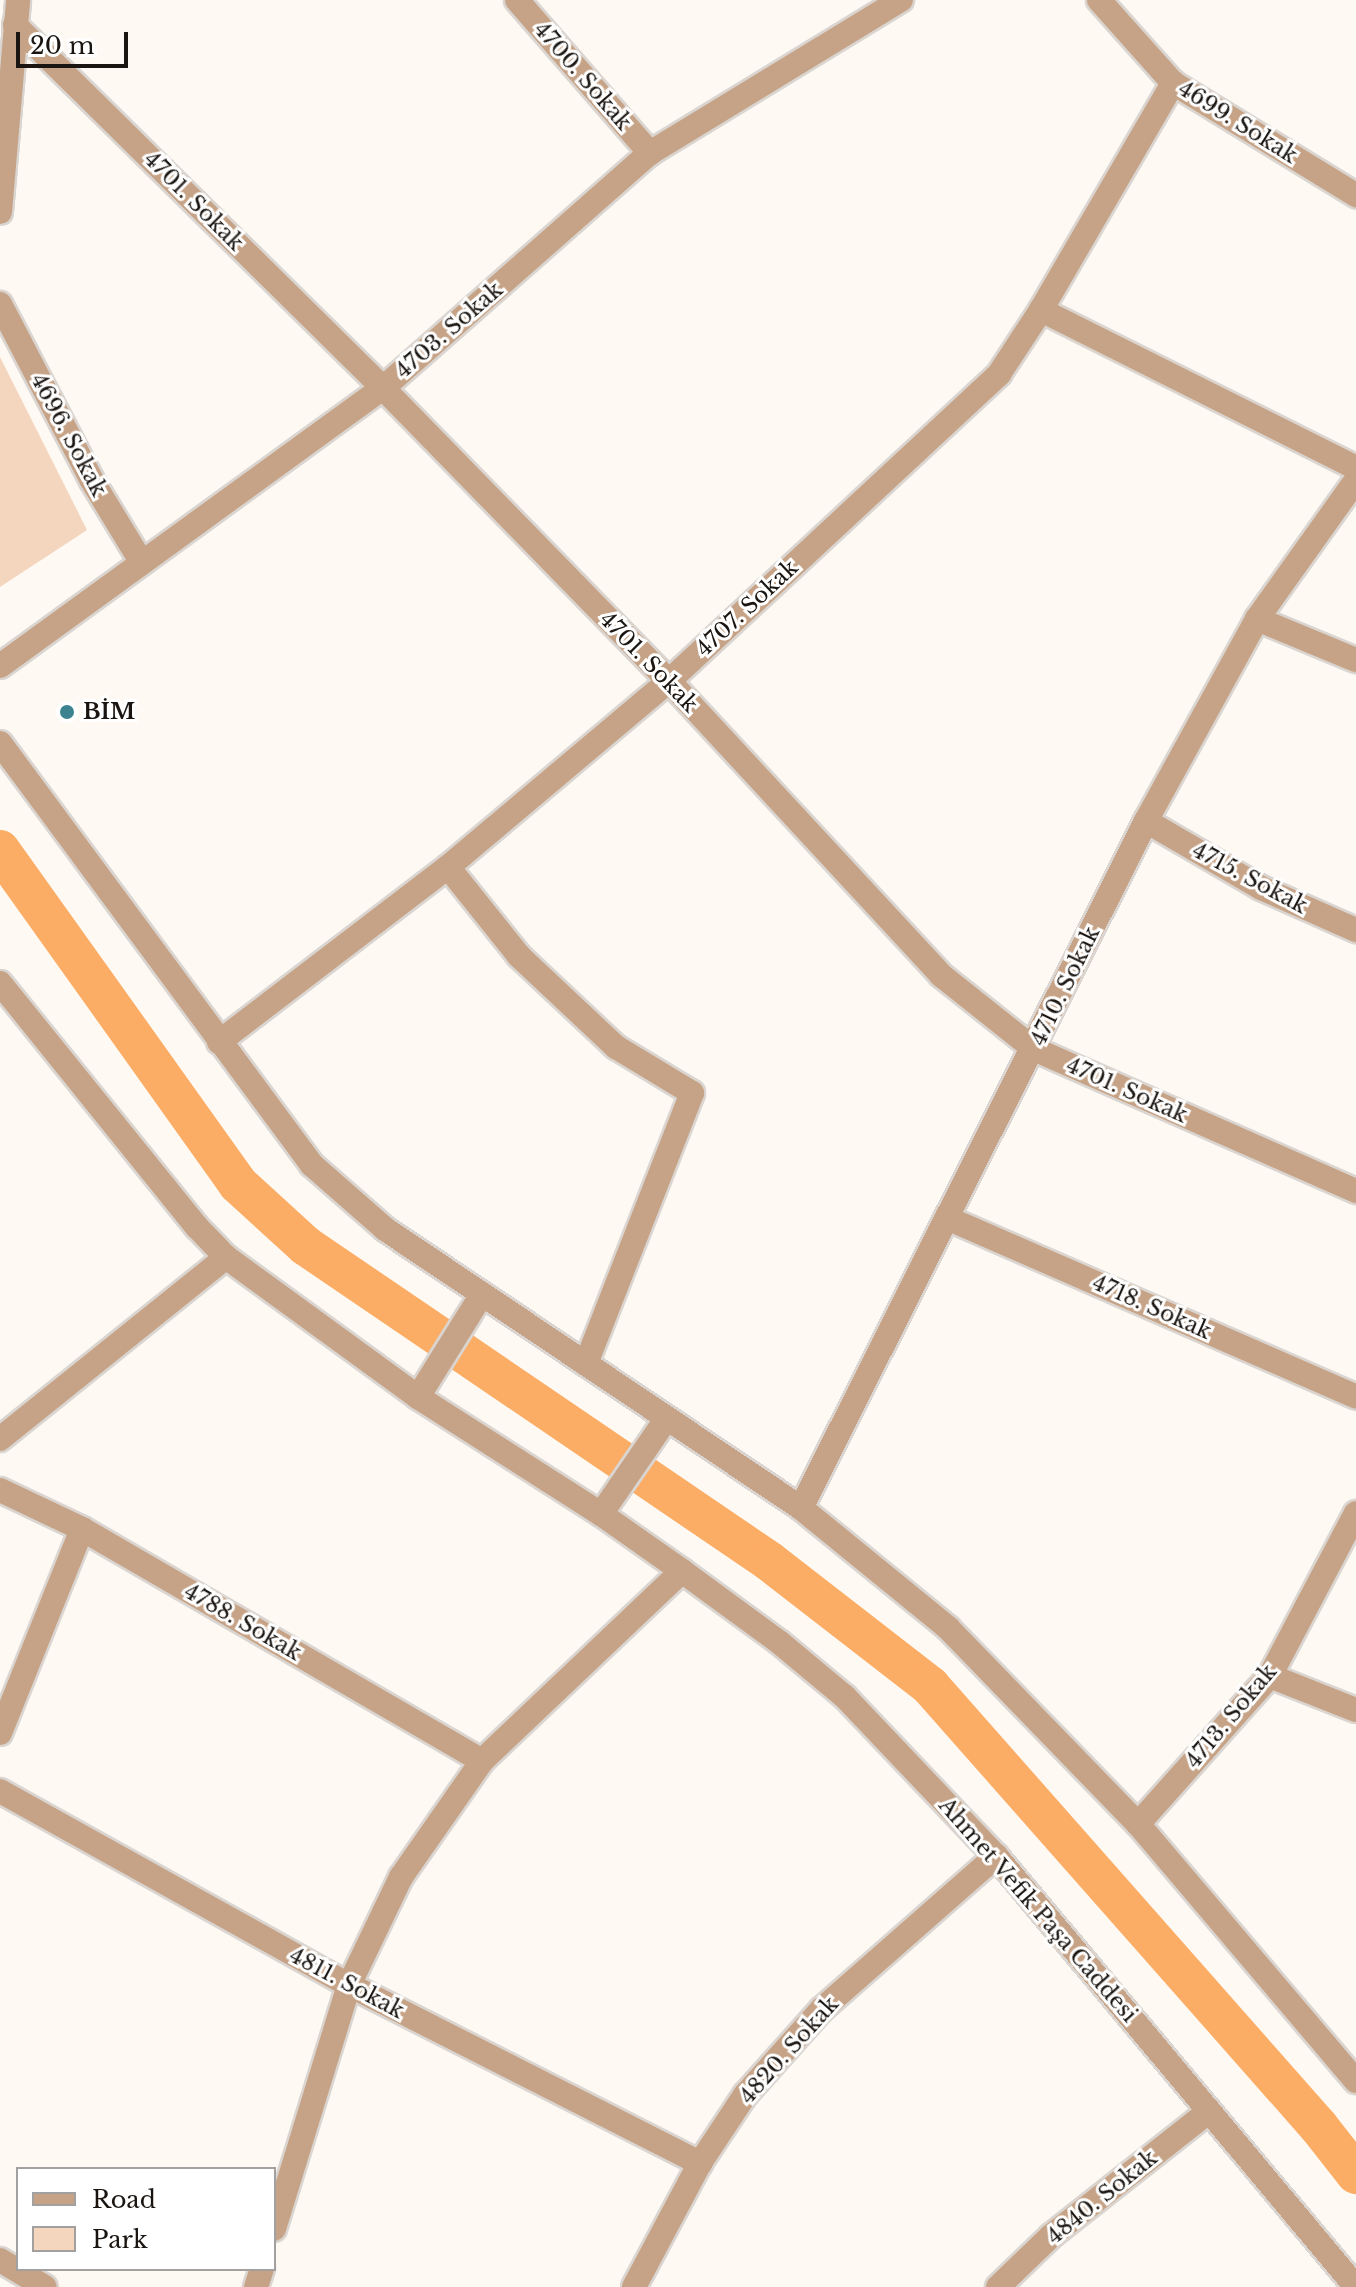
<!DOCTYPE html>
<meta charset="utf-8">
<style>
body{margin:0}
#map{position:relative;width:1356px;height:2287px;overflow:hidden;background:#fff9f4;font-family:"Libre Baskerville",serif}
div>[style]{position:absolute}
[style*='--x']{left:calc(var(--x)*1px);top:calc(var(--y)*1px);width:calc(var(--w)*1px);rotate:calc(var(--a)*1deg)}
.green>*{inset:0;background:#f4d6be}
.canal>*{height:40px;margin:-20px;padding:0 20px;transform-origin:20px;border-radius:20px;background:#fcad65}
.roads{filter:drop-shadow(2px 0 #dad5d0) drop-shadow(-2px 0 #dad5d0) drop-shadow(0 2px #dad5d0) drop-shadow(0 -2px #dad5d0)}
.minor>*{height:24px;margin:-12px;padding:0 12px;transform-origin:12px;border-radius:12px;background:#c6a386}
.tertiary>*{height:24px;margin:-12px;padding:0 12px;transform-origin:12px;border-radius:12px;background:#c6a386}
.dots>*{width:22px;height:22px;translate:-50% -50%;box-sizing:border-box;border:4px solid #fff;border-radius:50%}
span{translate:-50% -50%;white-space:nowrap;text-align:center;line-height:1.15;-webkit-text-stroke:6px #fff;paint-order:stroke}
.street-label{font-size:22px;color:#1a1511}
.poi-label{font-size:22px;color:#1a1511;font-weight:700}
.left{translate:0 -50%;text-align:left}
.legend{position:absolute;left:16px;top:2167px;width:260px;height:104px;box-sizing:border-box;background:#fff;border:2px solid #a3a1a0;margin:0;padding:10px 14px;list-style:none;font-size:24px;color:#1a1511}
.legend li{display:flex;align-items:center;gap:16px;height:40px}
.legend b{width:40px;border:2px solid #a3a1a0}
.scale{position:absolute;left:16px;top:32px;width:112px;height:36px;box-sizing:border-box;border:4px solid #1a1511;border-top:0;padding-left:10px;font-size:24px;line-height:28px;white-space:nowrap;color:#1a1511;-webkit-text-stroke:6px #fff;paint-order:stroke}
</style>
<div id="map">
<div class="green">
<div style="clip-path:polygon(0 357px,87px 530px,0 587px)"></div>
</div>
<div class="canal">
<div style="--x:0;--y:850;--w:410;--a:54.5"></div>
<div style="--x:238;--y:1184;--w:92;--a:42.4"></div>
<div style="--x:306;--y:1246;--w:560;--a:34.23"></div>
<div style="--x:769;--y:1561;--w:204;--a:37.8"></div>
<div style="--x:930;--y:1686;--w:588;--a:48.58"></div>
<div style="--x:1319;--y:2127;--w:60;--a:51.8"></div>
</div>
<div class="roads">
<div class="minor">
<div style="--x:517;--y:0;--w:203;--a:49"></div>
<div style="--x:1099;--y:0;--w:111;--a:48.3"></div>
<div style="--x:1173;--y:83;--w:215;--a:31.5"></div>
<div style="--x:15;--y:25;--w:517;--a:44.61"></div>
<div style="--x:383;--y:388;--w:409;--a:45.7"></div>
<div style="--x:669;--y:681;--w:401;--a:47.2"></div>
<div style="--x:941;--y:975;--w:119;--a:38.5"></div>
<div style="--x:1034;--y:1049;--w:352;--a:23.8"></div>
<div style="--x:0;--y:212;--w:213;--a:-85.1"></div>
<div style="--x:0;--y:304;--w:197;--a:62.5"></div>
<div style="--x:91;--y:479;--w:98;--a:58.7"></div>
<div style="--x:1041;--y:310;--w:352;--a:26.6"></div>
<div style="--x:1257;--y:619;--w:107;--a:22.5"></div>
<div style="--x:0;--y:666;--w:473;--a:-36"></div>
<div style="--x:383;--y:388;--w:356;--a:-41.4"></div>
<div style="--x:650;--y:153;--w:294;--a:-31.4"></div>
<div style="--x:1146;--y:821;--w:133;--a:30.2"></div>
<div style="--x:1261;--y:888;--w:104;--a:23.9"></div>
<div style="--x:448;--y:867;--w:114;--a:51.4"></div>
<div style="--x:519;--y:956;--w:133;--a:43.2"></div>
<div style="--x:616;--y:1047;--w:89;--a:31.2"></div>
<div style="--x:692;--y:1093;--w:291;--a:111.4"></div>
<div style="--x:219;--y:1042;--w:288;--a:-37.4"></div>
<div style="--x:448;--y:867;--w:289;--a:-40.1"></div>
<div style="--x:669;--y:681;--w:451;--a:-42.9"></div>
<div style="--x:999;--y:374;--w:77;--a:-56.7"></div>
<div style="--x:1041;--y:310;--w:263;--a:-59.8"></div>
<div style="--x:947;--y:1218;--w:446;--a:23.6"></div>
<div style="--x:418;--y:1397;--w:121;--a:-58.1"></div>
<div style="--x:0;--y:1439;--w:290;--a:-38.8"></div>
<div style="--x:0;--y:1490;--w:91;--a:25.4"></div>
<div style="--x:82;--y:1529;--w:462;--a:30.1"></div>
<div style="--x:801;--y:1508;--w:769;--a:-63.33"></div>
<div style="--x:1146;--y:821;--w:230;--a:-61.2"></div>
<div style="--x:1257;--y:619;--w:171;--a:-54.5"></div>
<div style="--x:601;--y:1514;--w:116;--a:-55.5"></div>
<div style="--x:1270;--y:1676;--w:92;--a:21.6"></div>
<div style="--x:0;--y:1733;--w:220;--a:-68.1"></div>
<div style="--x:0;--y:1791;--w:399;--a:29.1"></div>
<div style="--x:349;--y:1985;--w:394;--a:26.9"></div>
<div style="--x:1138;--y:1824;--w:198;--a:-48.3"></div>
<div style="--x:1270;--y:1676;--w:184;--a:-62.2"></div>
<div style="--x:0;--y:2260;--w:52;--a:31"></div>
<div style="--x:634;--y:2287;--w:140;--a:-62"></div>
<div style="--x:700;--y:2163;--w:82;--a:-56.5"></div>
<div style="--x:745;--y:2095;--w:115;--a:-48.2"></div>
<div style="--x:822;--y:2009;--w:232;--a:-41.3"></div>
<div style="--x:998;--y:2287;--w:74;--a:-43.9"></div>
<div style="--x:1051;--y:2236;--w:201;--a:-38.3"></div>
</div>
<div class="tertiary">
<div style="--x:0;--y:743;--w:525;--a:53.52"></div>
<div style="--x:312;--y:1165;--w:97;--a:41.2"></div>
<div style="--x:385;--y:1229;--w:501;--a:33.85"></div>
<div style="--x:801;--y:1508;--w:190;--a:39.2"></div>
<div style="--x:948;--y:1628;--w:273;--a:45.9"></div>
<div style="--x:1138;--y:1824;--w:337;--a:49.7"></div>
<div style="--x:0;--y:983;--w:314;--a:51.1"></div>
<div style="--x:197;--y:1227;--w:42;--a:46"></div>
<div style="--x:226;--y:1257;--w:238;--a:36.1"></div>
<div style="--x:418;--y:1397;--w:217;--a:32.6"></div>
<div style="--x:601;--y:1514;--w:99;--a:35.1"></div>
<div style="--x:682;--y:1571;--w:276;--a:136.5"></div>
<div style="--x:482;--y:1761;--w:141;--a:124.9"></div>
<div style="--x:401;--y:1877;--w:120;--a:115.7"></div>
<div style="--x:349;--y:1985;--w:255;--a:107.1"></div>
<div style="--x:682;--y:1571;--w:120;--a:36.2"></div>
<div style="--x:779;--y:1642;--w:86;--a:39.8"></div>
<div style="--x:845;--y:1697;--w:219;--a:46.5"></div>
<div style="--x:996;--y:1856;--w:562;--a:50.13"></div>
<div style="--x:256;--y:2287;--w:19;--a:-72"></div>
</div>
</div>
<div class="dots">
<div style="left:67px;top:712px;background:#3d828f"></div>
</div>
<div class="street-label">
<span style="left:583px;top:76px;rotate:49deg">4700. Sokak</span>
<span style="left:1238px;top:122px;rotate:32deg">4699. Sokak</span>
<span style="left:194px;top:201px;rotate:45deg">4701. Sokak</span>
<span style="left:449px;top:330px;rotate:-41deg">4703. Sokak</span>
<span style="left:69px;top:435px;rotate:62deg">4696. Sokak</span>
<span style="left:747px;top:608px;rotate:-43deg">4707. Sokak</span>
<span style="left:649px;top:662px;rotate:46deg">4701. Sokak</span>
<span style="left:1250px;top:878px;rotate:28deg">4715. Sokak</span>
<span style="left:1065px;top:986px;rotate:-64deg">4710. Sokak</span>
<span style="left:1127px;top:1090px;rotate:24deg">4701. Sokak</span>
<span style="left:1152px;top:1307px;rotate:24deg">4718. Sokak</span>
<span style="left:243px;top:1622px;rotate:30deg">4788. Sokak</span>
<span style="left:1231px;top:1716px;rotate:-50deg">4713. Sokak</span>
<span style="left:1038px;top:1910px;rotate:49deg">Ahmet Vefik Paşa Caddesi</span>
<span style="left:347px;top:1983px;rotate:28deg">4811. Sokak</span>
<span style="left:789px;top:2050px;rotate:-48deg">4820. Sokak</span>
<span style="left:1102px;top:2197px;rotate:-39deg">4840. Sokak</span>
</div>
<div class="poi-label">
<span class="left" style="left:83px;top:712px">BİM</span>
</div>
<ul class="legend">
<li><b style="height:10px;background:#c6a386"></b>Road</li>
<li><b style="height:22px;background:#f4d6be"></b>Park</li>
</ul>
<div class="scale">20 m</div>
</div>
